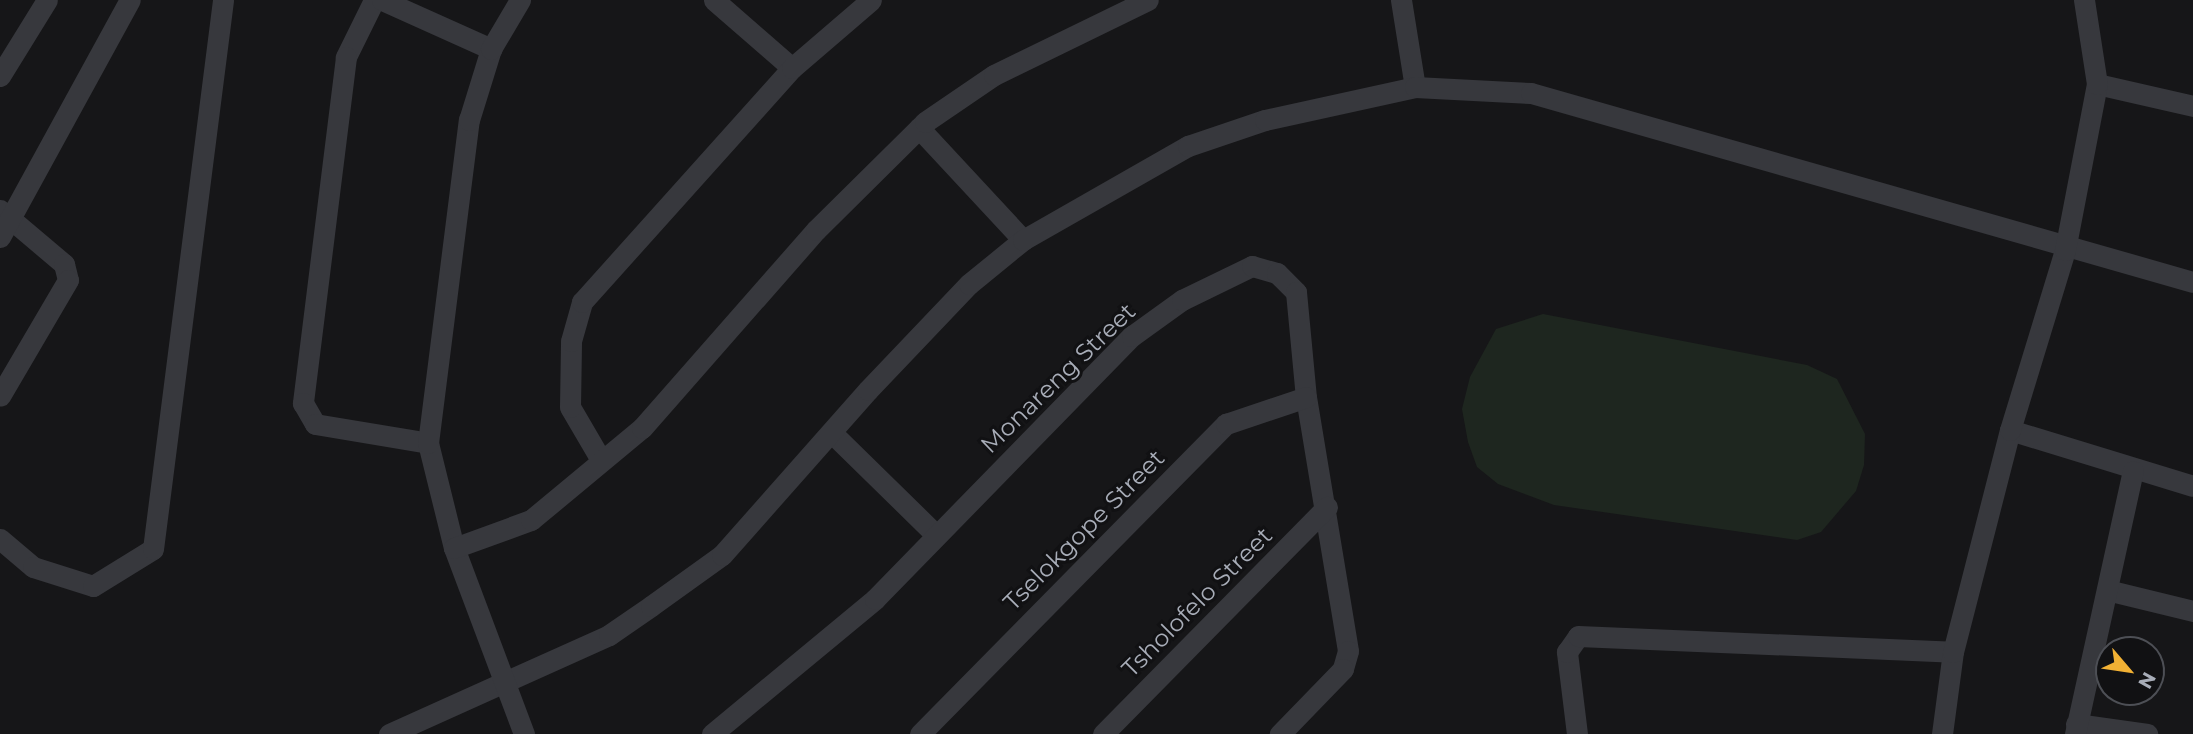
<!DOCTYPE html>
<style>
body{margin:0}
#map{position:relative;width:2193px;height:734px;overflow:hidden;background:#161618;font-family:Montserrat,sans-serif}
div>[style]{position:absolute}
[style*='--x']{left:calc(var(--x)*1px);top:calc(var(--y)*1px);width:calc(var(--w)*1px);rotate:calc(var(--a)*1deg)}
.green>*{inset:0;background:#1e261f}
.minor>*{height:21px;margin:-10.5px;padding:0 10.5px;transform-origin:10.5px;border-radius:10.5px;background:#37383d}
span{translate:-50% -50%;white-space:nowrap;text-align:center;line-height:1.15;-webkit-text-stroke:6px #111113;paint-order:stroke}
.street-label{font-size:24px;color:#a8adb8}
.north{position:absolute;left:2095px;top:636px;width:70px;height:70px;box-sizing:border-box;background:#111113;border:2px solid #4d4f55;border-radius:50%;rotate:119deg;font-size:19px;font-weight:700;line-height:28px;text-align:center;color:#a8adb8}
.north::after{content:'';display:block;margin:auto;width:24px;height:32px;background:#f2b134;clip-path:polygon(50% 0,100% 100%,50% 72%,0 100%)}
</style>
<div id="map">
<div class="green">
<div style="clip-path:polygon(1543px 314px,1807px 365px,1837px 379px,1865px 434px,1864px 465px,1856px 491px,1821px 532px,1797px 540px,1554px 505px,1498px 484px,1477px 467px,1468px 442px,1462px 409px,1470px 377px,1496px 329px)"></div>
</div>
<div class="minor">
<div style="--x:374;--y:0;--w:64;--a:116.2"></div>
<div style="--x:346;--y:57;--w:349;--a:97.1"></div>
<div style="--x:303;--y:403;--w:24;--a:60"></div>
<div style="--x:315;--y:424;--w:115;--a:9.5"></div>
<div style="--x:382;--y:0;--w:120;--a:24.2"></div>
<div style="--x:714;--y:0;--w:103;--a:41.1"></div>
<div style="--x:1401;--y:0;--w:88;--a:80.9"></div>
<div style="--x:0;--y:76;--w:89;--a:-58.3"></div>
<div style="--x:2097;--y:84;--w:98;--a:12.9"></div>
<div style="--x:919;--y:128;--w:153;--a:47.1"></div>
<div style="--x:0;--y:210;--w:84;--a:40.2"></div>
<div style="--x:64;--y:264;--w:16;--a:76"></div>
<div style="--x:68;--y:280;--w:134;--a:120.4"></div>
<div style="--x:0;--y:237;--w:270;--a:-61.3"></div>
<div style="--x:2010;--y:430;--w:191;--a:17"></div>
<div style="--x:832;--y:433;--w:146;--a:44.4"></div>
<div style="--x:601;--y:460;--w:61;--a:-120.3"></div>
<div style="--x:570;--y:407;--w:66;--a:-89.1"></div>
<div style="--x:571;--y:341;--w:41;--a:-74.2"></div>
<div style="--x:582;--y:302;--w:314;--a:-48.1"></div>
<div style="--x:792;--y:68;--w:104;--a:-40.7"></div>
<div style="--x:0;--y:539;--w:43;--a:40.3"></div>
<div style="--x:33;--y:567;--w:63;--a:17.6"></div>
<div style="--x:93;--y:586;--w:70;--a:-31.7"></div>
<div style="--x:153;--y:549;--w:553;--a:-82.73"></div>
<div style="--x:454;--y:548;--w:108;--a:-103.9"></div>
<div style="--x:428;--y:443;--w:326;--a:-82.8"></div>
<div style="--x:469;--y:120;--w:74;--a:-72.8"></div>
<div style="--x:491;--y:49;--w:57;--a:-59.4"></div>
<div style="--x:2107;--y:590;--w:89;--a:13.7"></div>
<div style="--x:2076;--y:724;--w:72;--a:8"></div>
<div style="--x:389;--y:734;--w:241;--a:-24.2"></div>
<div style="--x:609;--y:635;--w:51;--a:-34.6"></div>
<div style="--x:651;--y:606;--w:87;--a:-35.7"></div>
<div style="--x:722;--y:555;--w:220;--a:-48.5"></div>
<div style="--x:868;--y:390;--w:146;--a:-46.4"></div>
<div style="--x:969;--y:284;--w:70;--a:-39.2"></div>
<div style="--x:1023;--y:240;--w:190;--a:-29.7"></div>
<div style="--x:1188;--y:146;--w:81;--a:-18.7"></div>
<div style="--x:1265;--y:120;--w:154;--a:-12.4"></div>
<div style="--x:1415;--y:87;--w:116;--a:3"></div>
<div style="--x:1531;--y:93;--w:688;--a:15.93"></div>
<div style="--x:524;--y:734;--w:199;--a:-110.6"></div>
<div style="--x:454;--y:548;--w:82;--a:-20"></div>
<div style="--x:531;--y:520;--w:144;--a:-39.7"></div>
<div style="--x:642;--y:428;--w:264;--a:-48.7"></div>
<div style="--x:816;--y:230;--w:153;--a:-44.7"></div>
<div style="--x:925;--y:122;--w:83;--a:-34.3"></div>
<div style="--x:994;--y:75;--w:171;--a:-26"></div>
<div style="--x:712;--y:734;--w:212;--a:-39.6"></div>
<div style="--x:875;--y:599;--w:368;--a:-45.7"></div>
<div style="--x:1132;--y:336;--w:62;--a:-35.8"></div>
<div style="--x:1182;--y:300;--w:78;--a:-25.9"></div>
<div style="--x:1252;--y:266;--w:26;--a:16"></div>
<div style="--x:1277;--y:273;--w:27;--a:45"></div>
<div style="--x:1296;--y:292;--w:105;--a:84.6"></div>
<div style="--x:1306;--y:397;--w:257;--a:80.6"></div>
<div style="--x:1348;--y:651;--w:19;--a:106"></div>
<div style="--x:1343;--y:669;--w:91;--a:134.1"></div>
<div style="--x:920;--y:734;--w:436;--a:-45.4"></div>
<div style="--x:1226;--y:424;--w:84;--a:-18.6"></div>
<div style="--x:1103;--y:734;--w:319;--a:-45.4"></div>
<div style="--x:1577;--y:734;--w:83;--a:-97"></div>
<div style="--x:1567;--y:652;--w:19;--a:-55"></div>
<div style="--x:1578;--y:636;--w:375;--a:2.4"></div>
<div style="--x:1942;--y:734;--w:83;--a:-82.4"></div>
<div style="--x:1953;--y:652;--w:229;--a:-75.6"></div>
<div style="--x:2010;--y:430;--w:188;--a:-73"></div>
<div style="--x:2065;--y:250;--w:169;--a:-79.1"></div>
<div style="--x:2097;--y:84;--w:85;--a:-98.8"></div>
<div style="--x:2075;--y:734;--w:269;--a:-77.6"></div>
</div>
<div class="street-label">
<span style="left:1058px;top:378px;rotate:-44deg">Monareng Street</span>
<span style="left:1084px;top:530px;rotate:-45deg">Tselokgope Street</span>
<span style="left:1197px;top:602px;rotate:-45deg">Tsholofelo Street</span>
</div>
<div class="north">N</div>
</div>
